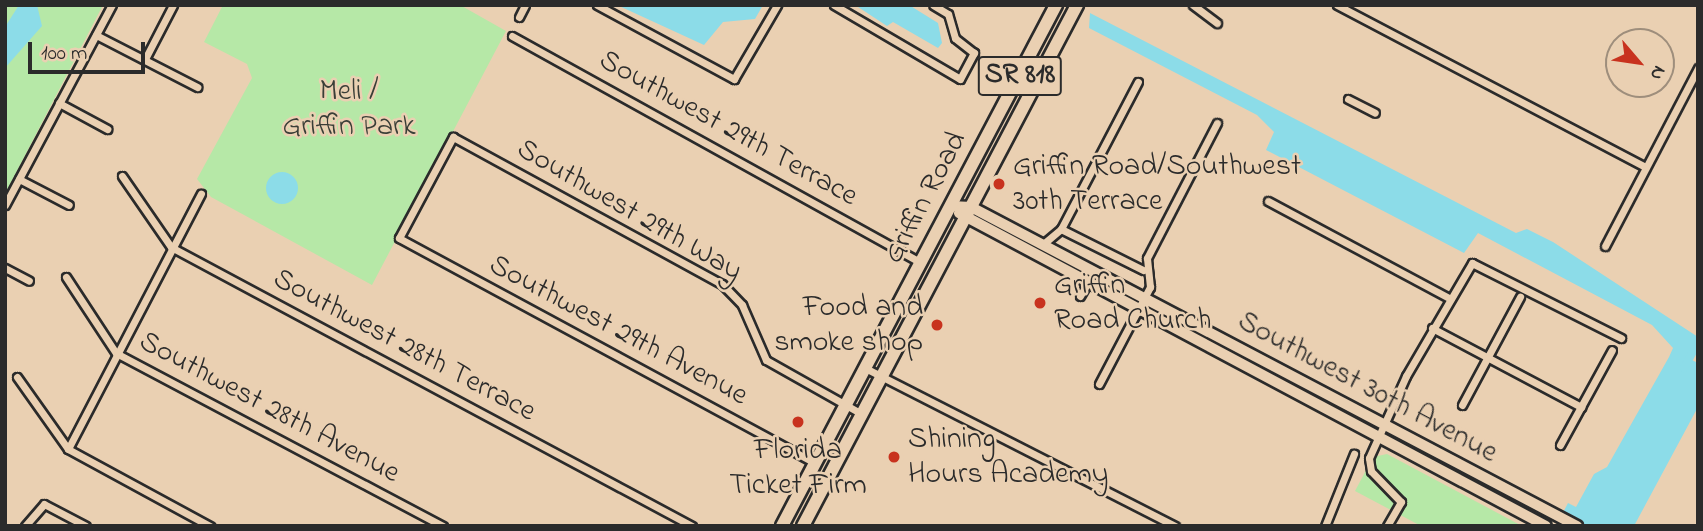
<!DOCTYPE html>
<style>
body{margin:0}
#map{position:relative;width:1703px;height:531px;overflow:hidden;background:#ead0b2;font-family:"Indie Flower",sans-serif}
div>[style]{position:absolute}
[style*='--x']{left:calc(var(--x)*1px);top:calc(var(--y)*1px);width:calc(var(--w)*1px);rotate:calc(var(--a)*1deg)}
.green>*{inset:0;background:#b6e8a7}
.water>*{inset:0;background:#8cdce8}
.round{border-radius:50%}
.canal>*{height:8px;margin:-4px;padding:0 4px;transform-origin:4px;border-radius:4px;background:#8cdce8}
.roads{filter:drop-shadow(2px 0 #2b2b2b) drop-shadow(-2px 0 #2b2b2b) drop-shadow(0 2px #2b2b2b) drop-shadow(0 -2px #2b2b2b)}
.minor>*{height:7px;margin:-3.5px;padding:0 3.5px;transform-origin:3.5px;border-radius:3.5px;background:#ead0b2}
.secondary>*{height:10px;margin:-5px;padding:0 5px;transform-origin:5px;border-radius:5px;background:#ead0b2}
.primary>*{height:12px;margin:-6px;padding:0 6px;transform-origin:6px;border-radius:6px;background:#ead0b2}
.dots>*{width:19px;height:19px;translate:-50% -50%;box-sizing:border-box;border:4px solid #ead0b2;border-radius:50%}
span{translate:-50% -50%;white-space:nowrap;text-align:center;line-height:1.15;-webkit-text-stroke:5px #ead0b2;paint-order:stroke}
.shield-label span{padding:2px 5px;background:#ead0b2;border:2px solid;border-radius:5px;-webkit-text-stroke-width:0}
.shield-label{font-size:28px;color:#2b2b2b;font-weight:700}
.park-label{font-size:30px;color:#393e37}
.street-label{font-size:30px;color:#2b2b2b}
.poi-label{font-size:30px;color:#2b2b2b}
.left{translate:0 -50%;text-align:left}
.right{translate:-100% -50%;text-align:right}
.frame{position:absolute;inset:0;border:7px solid #2b2b2b;pointer-events:none}
.north{position:absolute;left:1605px;top:28px;width:70px;height:70px;box-sizing:border-box;background:#ead0b2;border:2px solid #9e8e7c;border-radius:50%;rotate:119deg;font-size:19px;font-weight:700;line-height:28px;text-align:center;color:#2b2b2b}
.north::after{content:'';display:block;margin:auto;width:24px;height:32px;background:#c8321e;clip-path:polygon(50% 0,100% 100%,50% 72%,0 100%)}
.scale{position:absolute;left:28px;top:42px;width:117px;height:32px;box-sizing:border-box;border:4px solid #2b2b2b;border-top:0;padding-left:9px;font-size:21px;line-height:24px;white-space:nowrap;color:#2b2b2b;-webkit-text-stroke:5px #ead0b2;paint-order:stroke}
</style>
<div id="map">
<div class="green">
<div style="clip-path:polygon(5px 5px,103px 5px,5px 194px)"></div>
<div style="clip-path:polygon(223px 5px,460px 5px,506px 31px,372px 285px,211px 197px,197px 179px,252px 78px,247px 64px,204px 42px)"></div>
<div style="clip-path:polygon(1387px 454px,1522px 526px,1421px 526px,1355px 491px,1373px 457px)"></div>
</div>
<div class="water">
<div style="clip-path:polygon(19px 5px,37px 5px,42px 26px,5px 68px,5px 27px)"></div>
<div style="clip-path:polygon(617px 5px,763px 5px,755px 19px,723px 22px,704px 45px)"></div>
<div style="clip-path:polygon(855px 5px,909px 5px,938px 23px,942px 43px,938px 48px,893px 22px,887px 26px)"></div>
<div style="clip-path:polygon(1090px 13px,1516px 233px,1527px 229px,1553px 242px,1698px 337px,1690px 359px,1698px 363px,1698px 407px,1634px 526px,1556px 526px,1568px 503px,1576px 507px,1594px 474px,1607px 467px,1669px 357px,1673px 348px,1652px 325px,1478px 233px,1464px 253px,1266px 150px,1274px 132px,1257px 115px,1089px 28px)"></div>
<div class="round" style="left:266px;top:172px;width:32px;height:32px"></div>
</div>
<div class="canal">
<div style="--x:1684;--y:368;--w:29;--a:-61"></div>
</div>
<div class="roads">
<div class="minor">
<div style="--x:597;--y:5;--w:156;--a:28.4"></div>
<div style="--x:734;--y:79;--w:86;--a:-59.8"></div>
<div style="--x:834;--y:5;--w:146;--a:30.4"></div>
<div style="--x:960;--y:79;--w:30;--a:-62"></div>
<div style="--x:974;--y:53;--w:24;--a:-142"></div>
<div style="--x:955;--y:38;--w:25;--a:-106"></div>
<div style="--x:948;--y:14;--w:17;--a:-149"></div>
<div style="--x:1193;--y:5;--w:30;--a:37"></div>
<div style="--x:1337;--y:5;--w:347;--a:27.7"></div>
<div style="--x:519;--y:17;--w:13;--a:-63"></div>
<div style="--x:96;--y:35;--w:114;--a:27.2"></div>
<div style="--x:512;--y:36;--w:468;--a:29"></div>
<div style="--x:145;--y:59;--w:61;--a:-62.6"></div>
<div style="--x:1348;--y:99;--w:30;--a:27"></div>
<div style="--x:59;--y:103;--w:55;--a:28.4"></div>
<div style="--x:122;--y:176;--w:86;--a:55.4"></div>
<div style="--x:171;--y:247;--w:591;--a:28.17"></div>
<div style="--x:19;--y:179;--w:56;--a:27.5"></div>
<div style="--x:1268;--y:201;--w:205;--a:28.2"></div>
<div style="--x:5;--y:205;--w:227;--a:-61.9"></div>
<div style="--x:1061;--y:229;--w:92;--a:26.6"></div>
<div style="--x:1042;--y:245;--w:25;--a:-40"></div>
<div style="--x:1061;--y:229;--w:166;--a:-62.4"></div>
<div style="--x:1605;--y:246;--w:201;--a:-62.4"></div>
<div style="--x:5;--y:268;--w:27;--a:28"></div>
<div style="--x:66;--y:277;--w:91;--a:56.7"></div>
<div style="--x:116;--y:353;--w:370;--a:27.9"></div>
<div style="--x:1080;--y:296;--w:14;--a:-60"></div>
<div style="--x:1432;--y:328;--w:169;--a:27.9"></div>
<div style="--x:865;--y:368;--w:348;--a:27"></div>
<div style="--x:17;--y:377;--w:88;--a:54.7"></div>
<div style="--x:68;--y:449;--w:162;--a:28.5"></div>
<div style="--x:1099;--y:384;--w:110;--a:-62.3"></div>
<div style="--x:1150;--y:287;--w:29;--a:-96"></div>
<div style="--x:1147;--y:258;--w:152;--a:-62.6"></div>
<div style="--x:1462;--y:405;--w:123;--a:-61.8"></div>
<div style="--x:1560;--y:445;--w:108;--a:-61.3"></div>
<div style="--x:68;--y:449;--w:288;--a:-62.5"></div>
<div style="--x:815;--y:463;--w:473;--a:-151.6"></div>
<div style="--x:399;--y:238;--w:115;--a:-61.9"></div>
<div style="--x:453;--y:137;--w:307;--a:28.7"></div>
<div style="--x:722;--y:284;--w:29;--a:46"></div>
<div style="--x:742;--y:305;--w:60;--a:66.4"></div>
<div style="--x:766;--y:360;--w:110;--a:29.4"></div>
<div style="--x:25;--y:526;--w:29;--a:-49"></div>
<div style="--x:44;--y:504;--w:47;--a:27.6"></div>
<div style="--x:1325;--y:526;--w:78;--a:-68.1"></div>
<div style="--x:1387;--y:526;--w:28;--a:-60"></div>
<div style="--x:1401;--y:502;--w:43;--a:-134.1"></div>
<div style="--x:1371;--y:471;--w:13;--a:-99"></div>
<div style="--x:1369;--y:458;--w:90;--a:-65.7"></div>
<div style="--x:1406;--y:376;--w:131;--a:-59.7"></div>
<div style="--x:1472;--y:263;--w:167;--a:26.7"></div>
</div>
<div class="secondary">
<div style="--x:951;--y:206;--w:20;--a:3"></div>
<div style="--x:971;--y:207;--w:685;--a:27.76"></div>
<div style="--x:959;--y:213;--w:665;--a:28.07"></div>
</div>
<div class="primary">
<div style="--x:782;--y:526;--w:589;--a:-62.26"></div>
<div style="--x:803;--y:526;--w:589;--a:-62.26"></div>
</div>
</div>
<div class="dots">
<div style="left:999px;top:184px;background:#c8321e"></div>
<div style="left:1040px;top:303px;background:#c8321e"></div>
<div style="left:937px;top:325px;background:#c8321e"></div>
<div style="left:798px;top:422px;background:#c8321e"></div>
<div style="left:894px;top:457px;background:#c8321e"></div>
</div>
<div class="shield-label">
<span style="left:1020px;top:76px">SR 818</span>
</div>
<div class="park-label">
<span style="left:349px;top:109px">Meli /<br>Griffin Park</span>
</div>
<div class="street-label">
<span style="left:728px;top:129px;rotate:29deg">Southwest 29th Terrace</span>
<span style="left:926px;top:198px;rotate:-62deg">Griffin Road</span>
<span style="left:629px;top:211px;rotate:30deg">Southwest 29th Way</span>
<span style="left:618px;top:331px;rotate:28deg">Southwest 29th Avenue</span>
<span style="left:404px;top:346px;rotate:28deg">Southwest 28th Terrace</span>
<span style="left:1367px;top:388px;rotate:28deg">Southwest 30th Avenue</span>
<span style="left:269px;top:408px;rotate:28deg">Southwest 28th Avenue</span>
</div>
<div class="poi-label">
<span class="left" style="left:1013px;top:184px">Griffin Road/Southwest<br>30th Terrace</span>
<span class="left" style="left:1054px;top:303px">Griffin<br>Road Church</span>
<span class="right" style="left:923px;top:325px">Food and<br>smoke shop</span>
<span class="left" style="left:908px;top:457px">Shining<br>Hours Academy</span>
<span style="left:798px;top:468px">Florida<br>Ticket Firm</span>
</div>
<div class="frame"></div>
<div class="north">N</div>
<div class="scale">100 m</div>
</div>
